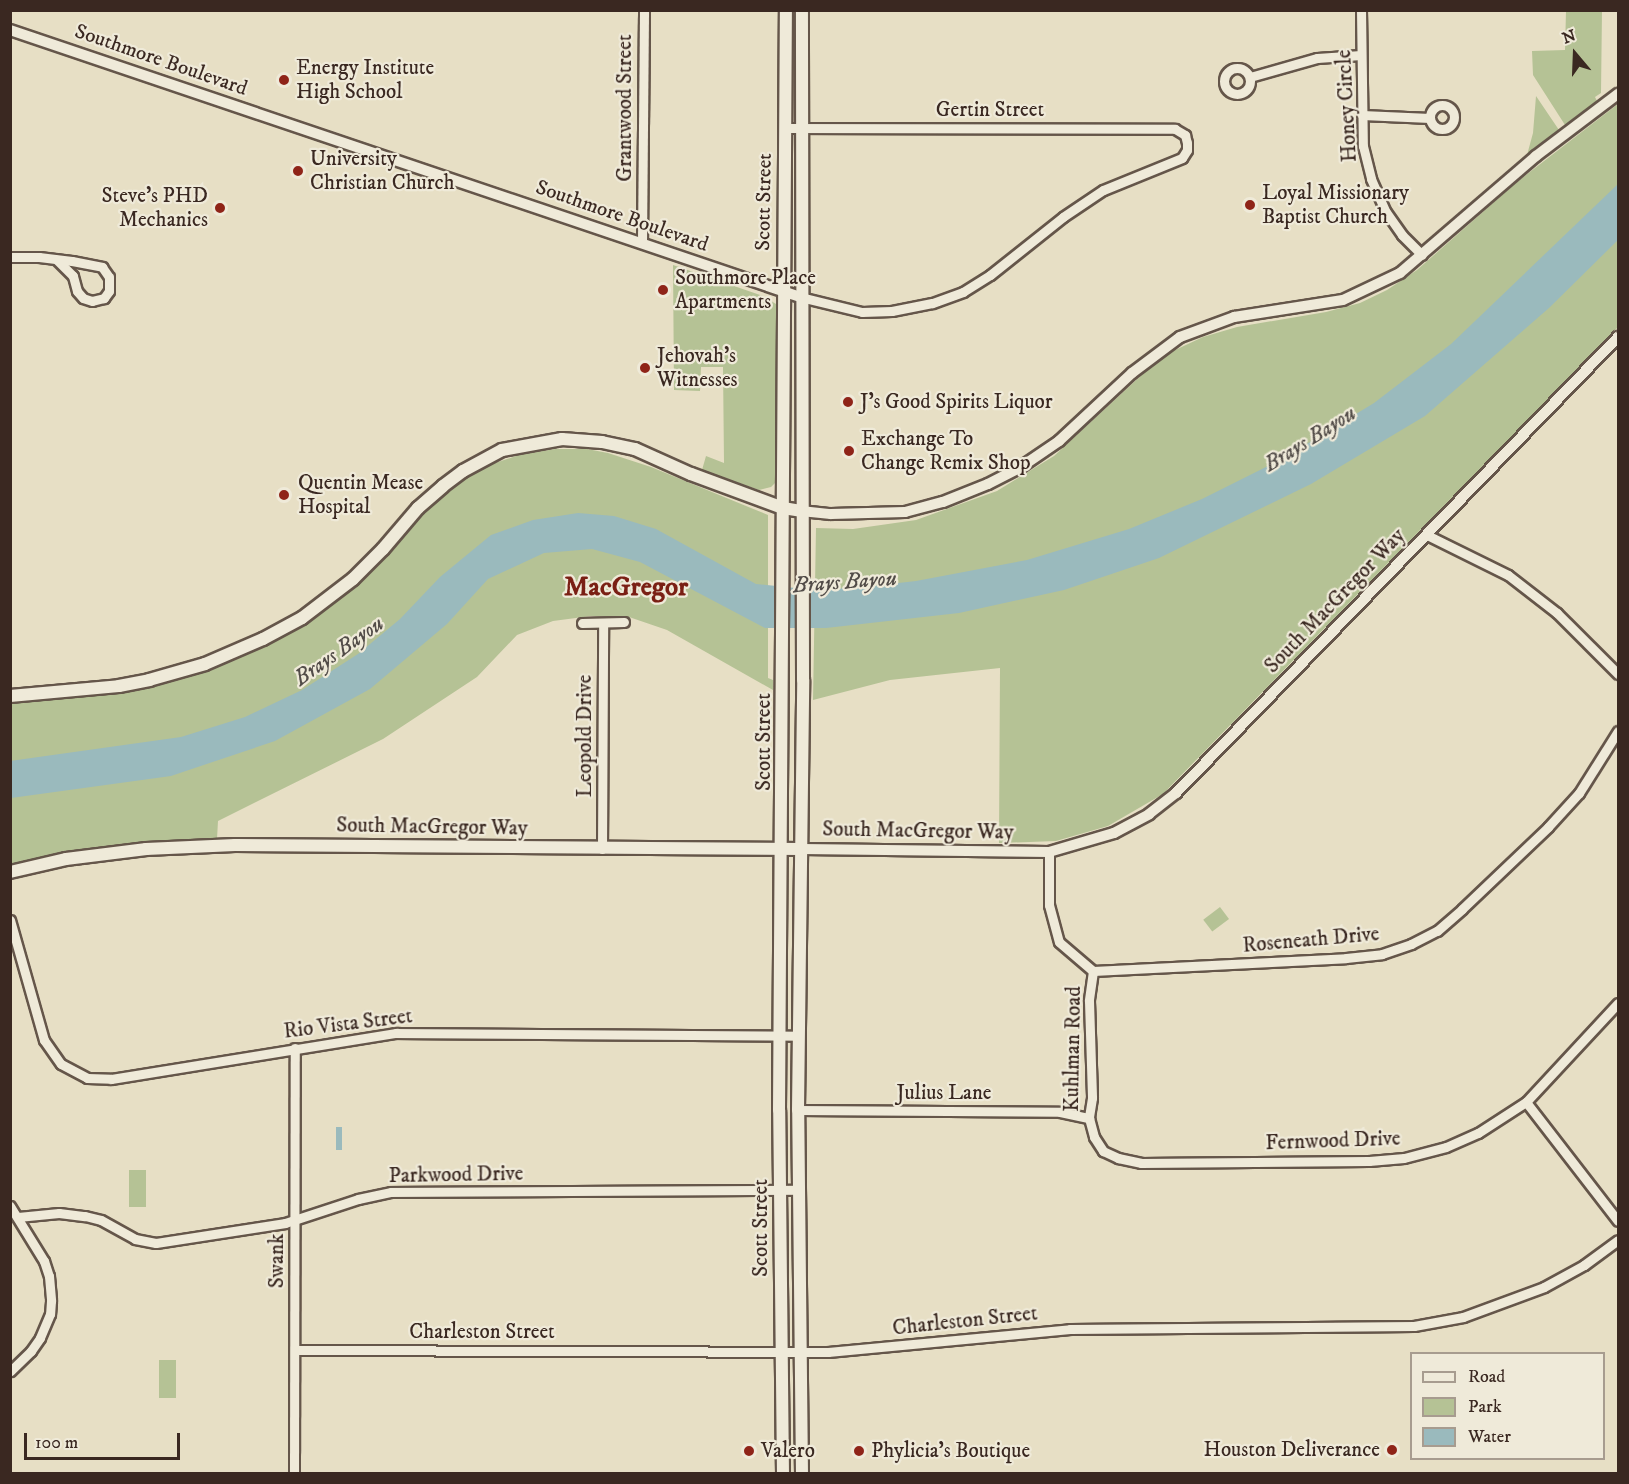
<!DOCTYPE html>
<style>
body{margin:0}
#map{position:relative;width:1629px;height:1484px;overflow:hidden;background:#e7dfc5;font-family:"IM FELL DW Pica",serif}
div>[style]{position:absolute}
[style*='--x']{left:calc(var(--x)*1px);top:calc(var(--y)*1px);width:calc(var(--w)*1px);rotate:calc(var(--a)*1deg)}
.green>*{inset:0;background:#b5c295;transform-origin:0 0}
.water>*{inset:0;background:#9ababd;transform-origin:0 0}
.roads{filter:drop-shadow(2px 0 #65564a) drop-shadow(-2px 0 #65564a) drop-shadow(0 2px #65564a) drop-shadow(0 -2px #65564a)}
.minor>*{height:9px;margin:-4.5px;padding:0 4.5px;transform-origin:4.5px;border-radius:4.5px;background:#efead9}
.minor>.ring{margin:-4.5px;padding:0;box-sizing:content-box;background:none;border:9px solid #efead9;border-radius:50%}
.tertiary>*{height:10px;margin:-5px;padding:0 5px;transform-origin:5px;border-radius:5px;background:#efead9}
.secondary>*{height:12px;margin:-6px;padding:0 6px;transform-origin:6px;border-radius:6px;background:#efead9}
.dots>*{width:16px;height:16px;translate:-50% -50%;box-sizing:border-box;border:3px solid #efead9;border-radius:50%}
span{translate:-50% -50%;white-space:nowrap;text-align:center;line-height:1.15;-webkit-text-stroke:4.5px #efead9;paint-order:stroke}
.street-label{font-size:21px;color:#3a2821}
.poi-label{font-size:21px;color:#3a2821}
.left{translate:0 -50%;text-align:left}
.right{translate:-100% -50%;text-align:right}
.water-label{font-size:22px;color:#524c48;font-style:italic}
.district-label{font-size:27px;color:#7a1f14;font-weight:700}
.frame{position:absolute;inset:0;border:12px solid #3a2821;pointer-events:none}
.legend{position:absolute;left:1410px;top:1352px;width:195px;height:108px;box-sizing:border-box;background:#efead9;border:2px solid #a79c8f;margin:0;padding:8px 10px;list-style:none;font-size:18px;color:#3a2821}
.legend li{display:flex;align-items:center;gap:12px;height:30px}
.legend b{width:30px;border:2px solid #a79c8f}
.north{position:absolute;left:1545px;top:24px;width:60px;height:60px;-webkit-text-stroke:4px #efead9;paint-order:stroke;rotate:341deg;font-size:16px;font-weight:700;line-height:24px;text-align:center;color:#3a2821}
.north::after{content:'';display:block;margin:auto;width:21px;height:27px;background:#3a2821;clip-path:polygon(50% 0,100% 100%,50% 72%,0 100%)}
.scale{position:absolute;left:24px;top:1433px;width:156px;height:27px;box-sizing:border-box;border:3px solid #3a2821;border-top:0;padding-left:8px;font-size:18px;line-height:21px;white-space:nowrap;color:#3a2821;-webkit-text-stroke:4px #efead9;paint-order:stroke}
</style>
<div id="map">
<div class="green">
<div style="clip-path:polygon(1566px 11px,1602px 11px,1601px 93px,1595px 97px,1597px 101px,1565px 125px,1533px 75px,1532px 51px,1565px 50px)"></div>
<div style="clip-path:polygon(1536px 96px,1559px 130px,1527px 155px,1533px 133px)"></div>
<div style="clip-path:polygon(1618px 104px,1618px 327px,1163px 794px,1108px 826px,1056px 841px,999px 843px,1000px 668px,890px 680px,813px 700px,816px 528px,853px 529px,916px 520px,997px 491px,1054px 456px,1146px 371px,1173px 351px,1203px 337px,1237px 327px,1326px 312px,1360px 303px,1387px 290px,1417px 270px,1517px 182px)"></div>
<div style="clip-path:polygon(673px 265px,763px 296px,776px 304px,778px 480px,771px 487px,759px 490px,702px 470px,706px 456px,724px 463px,723px 367px,701px 367px,700px 391px,674px 390px)"></div>
<div style="clip-path:polygon(555px 449px,587px 449px,608px 453px,651px 467px,768px 515px,768px 678px,773px 680px,773px 690px,667px 630px,629px 617px,591px 616px,553px 621px,517px 635px,477px 677px,383px 739px,218px 821px,217px 839px,146px 841px,11px 865px,11px 703px,115px 694px,164px 684px,208px 671px,263px 647px,338px 600px,376px 567px,428px 509px,460px 481px,486px 466px,519px 455px)"></div>
<div style="left:1220px;top:907px;width:15px;height:21px;rotate:53deg"></div>
<div style="left:129px;top:1170px;width:17px;height:37px"></div>
<div style="left:159px;top:1360px;width:17px;height:38px"></div>
</div>
<div class="water">
<div style="clip-path:polygon(1618px 184px,1618px 240px,1549px 308px,1425px 416px,1311px 484px,1159px 558px,1064px 590px,959px 613px,826px 628px,765px 628px,640px 562px,592px 549px,544px 553px,488px 579px,447px 624px,370px 689px,275px 741px,171px 776px,11px 798px,10px 761px,181px 737px,245px 717px,302px 690px,358px 654px,400px 619px,440px 577px,491px 535px,533px 520px,578px 513px,614px 516px,656px 529px,756px 584px,805px 589px,855px 588px,916px 581px,1027px 560px,1129px 529px,1202px 499px,1282px 459px,1374px 403px,1451px 344px)"></div>
<div style="left:336px;top:1127px;width:6px;height:23px"></div>
</div>
<div class="roads">
<div class="minor">
<div style="--x:1361;--y:10;--w:136;--a:89.2"></div>
<div style="--x:1363;--y:146;--w:34;--a:76"></div>
<div style="--x:1371;--y:179;--w:36;--a:66"></div>
<div style="--x:1386;--y:212;--w:28;--a:55"></div>
<div style="--x:1402;--y:235;--w:28;--a:45"></div>
<div class="ring" style="left:1224px;top:68px;width:17px;height:17px"></div>
<div style="--x:1250;--y:77;--w:70;--a:-15.8"></div>
<div style="--x:1317;--y:58;--w:44;--a:-3.9"></div>
<div class="ring" style="left:1430px;top:105px;width:15px;height:15px"></div>
<div style="--x:1362;--y:115;--w:68;--a:2.5"></div>
<div style="--x:785;--y:128;--w:390;--a:0.1"></div>
<div style="--x:1175;--y:129;--w:12;--a:31"></div>
<div style="--x:1185;--y:135;--w:8;--a:76"></div>
<div style="--x:1187;--y:143;--w:7;--a:90"></div>
<div style="--x:1187;--y:150;--w:9;--a:122"></div>
<div style="--x:1182;--y:158;--w:85;--a:157.9"></div>
<div style="--x:1103;--y:190;--w:48;--a:146"></div>
<div style="--x:1063;--y:217;--w:93;--a:141.5"></div>
<div style="--x:990;--y:275;--w:32;--a:148"></div>
<div style="--x:963;--y:292;--w:33;--a:160"></div>
<div style="--x:932;--y:303;--w:41;--a:168.7"></div>
<div style="--x:892;--y:311;--w:30;--a:178"></div>
<div style="--x:862;--y:312;--w:64;--a:-166.4"></div>
<div style="--x:642;--y:243;--w:233;--a:-89.5"></div>
<div style="--x:10;--y:257;--w:29;--a:0"></div>
<div style="--x:39;--y:257;--w:33;--a:7"></div>
<div style="--x:72;--y:261;--w:31;--a:11"></div>
<div style="--x:102;--y:267;--w:12;--a:55"></div>
<div style="--x:109;--y:277;--w:14;--a:90"></div>
<div style="--x:109;--y:291;--w:9;--a:126"></div>
<div style="--x:104;--y:298;--w:12;--a:166"></div>
<div style="--x:92;--y:301;--w:9;--a:-162"></div>
<div style="--x:83;--y:298;--w:9;--a:-131"></div>
<div style="--x:77;--y:291;--w:16;--a:-105"></div>
<div style="--x:73;--y:276;--w:23;--a:-135"></div>
<div style="--x:1427;--y:535;--w:90;--a:26.3"></div>
<div style="--x:1508;--y:575;--w:62;--a:37.8"></div>
<div style="--x:1557;--y:613;--w:86;--a:45"></div>
<div style="--x:582;--y:623;--w:42;--a:-1.4"></div>
<div style="--x:602;--y:849;--w:226;--a:-89.7"></div>
<div style="--x:1049;--y:852;--w:53;--a:90"></div>
<div style="--x:1049;--y:905;--w:38;--a:75"></div>
<div style="--x:1059;--y:942;--w:45;--a:40.5"></div>
<div style="--x:10;--y:920;--w:125;--a:74.2"></div>
<div style="--x:44;--y:1040;--w:29;--a:55"></div>
<div style="--x:61;--y:1064;--w:30;--a:28"></div>
<div style="--x:87;--y:1078;--w:24;--a:2"></div>
<div style="--x:111;--y:1079;--w:289;--a:-9.2"></div>
<div style="--x:396;--y:1033;--w:403;--a:0.4"></div>
<div style="--x:1093;--y:971;--w:30;--a:98"></div>
<div style="--x:1089;--y:1001;--w:97;--a:88.2"></div>
<div style="--x:1092;--y:1098;--w:20;--a:99"></div>
<div style="--x:1089;--y:1118;--w:20;--a:75"></div>
<div style="--x:1094;--y:1137;--w:17;--a:57"></div>
<div style="--x:1103;--y:1151;--w:17;--a:25"></div>
<div style="--x:1118;--y:1158;--w:24;--a:12"></div>
<div style="--x:1141;--y:1163;--w:228;--a:-0.5"></div>
<div style="--x:1369;--y:1161;--w:35;--a:-5"></div>
<div style="--x:1404;--y:1158;--w:43;--a:-14.7"></div>
<div style="--x:1446;--y:1147;--w:35;--a:-24"></div>
<div style="--x:1478;--y:1133;--w:57;--a:-32.9"></div>
<div style="--x:1526;--y:1102;--w:135;--a:-47.1"></div>
<div style="--x:1093;--y:971;--w:253;--a:-2.9"></div>
<div style="--x:1346;--y:958;--w:36;--a:-6"></div>
<div style="--x:1382;--y:954;--w:31;--a:-19"></div>
<div style="--x:1411;--y:944;--w:29;--a:-27"></div>
<div style="--x:1437;--y:931;--w:33;--a:-41"></div>
<div style="--x:1462;--y:909;--w:119;--a:-43.6"></div>
<div style="--x:1548;--y:827;--w:46;--a:-47.6"></div>
<div style="--x:1579;--y:793;--w:73;--a:-57.8"></div>
<div style="--x:1526;--y:1102;--w:150;--a:52.3"></div>
<div style="--x:798;--y:1110;--w:262;--a:0.4"></div>
<div style="--x:1060;--y:1112;--w:30;--a:12"></div>
<div style="--x:10;--y:1206;--w:65;--a:58.3"></div>
<div style="--x:44;--y:1261;--w:16;--a:72"></div>
<div style="--x:49;--y:1276;--w:25;--a:85"></div>
<div style="--x:51;--y:1301;--w:13;--a:94"></div>
<div style="--x:50;--y:1314;--w:26;--a:113"></div>
<div style="--x:40;--y:1338;--w:16;--a:125"></div>
<div style="--x:31;--y:1351;--w:29;--a:136"></div>
<div style="--x:18;--y:1217;--w:41;--a:-5.6"></div>
<div style="--x:59;--y:1213;--w:26;--a:7"></div>
<div style="--x:85;--y:1216;--w:16;--a:14"></div>
<div style="--x:101;--y:1220;--w:39;--a:29"></div>
<div style="--x:135;--y:1239;--w:21;--a:11"></div>
<div style="--x:156;--y:1243;--w:131;--a:-8.8"></div>
<div style="--x:285;--y:1223;--w:77;--a:-18.2"></div>
<div style="--x:358;--y:1199;--w:34;--a:-12"></div>
<div style="--x:391;--y:1192;--w:408;--a:-0.3"></div>
<div style="--x:295;--y:1350;--w:533;--a:0.21"></div>
<div style="--x:828;--y:1352;--w:243;--a:-5.4"></div>
<div style="--x:1070;--y:1329;--w:344;--a:-0.5"></div>
<div style="--x:1414;--y:1326;--w:50;--a:-10.4"></div>
<div style="--x:1463;--y:1317;--w:86;--a:-20.3"></div>
<div style="--x:1544;--y:1287;--w:46;--a:-28.8"></div>
<div style="--x:1584;--y:1265;--w:42;--a:-36.3"></div>
<div style="--x:294;--y:1474;--w:426;--a:-89.9"></div>
</div>
<div class="tertiary">
<div style="--x:10;--y:30;--w:834;--a:18.67"></div>
<div style="--x:801;--y:511;--w:30;--a:6"></div>
<div style="--x:831;--y:514;--w:74;--a:-1.5"></div>
<div style="--x:905;--y:512;--w:39;--a:-15"></div>
<div style="--x:943;--y:502;--w:48;--a:-21.8"></div>
<div style="--x:988;--y:484;--w:34;--a:-27"></div>
<div style="--x:1018;--y:469;--w:50;--a:-34.3"></div>
<div style="--x:1059;--y:441;--w:100;--a:-43"></div>
<div style="--x:1132;--y:373;--w:60;--a:-36.9"></div>
<div style="--x:1180;--y:337;--w:58;--a:-20.3"></div>
<div style="--x:1234;--y:317;--w:110;--a:-8.9"></div>
<div style="--x:1343;--y:300;--w:63;--a:-25.3"></div>
<div style="--x:1400;--y:273;--w:179;--a:-40.7"></div>
<div style="--x:1536;--y:156;--w:103;--a:-37.1"></div>
<div style="--x:802;--y:849;--w:247;--a:0.7"></div>
<div style="--x:1049;--y:852;--w:68;--a:-16.3"></div>
<div style="--x:1114;--y:833;--w:40;--a:-28"></div>
<div style="--x:1149;--y:814;--w:34;--a:-38"></div>
<div style="--x:1176;--y:793;--w:635;--a:-45.89"></div>
</div>
<div class="secondary">
<div style="--x:10;--y:696;--w:109;--a:-5.2"></div>
<div style="--x:119;--y:686;--w:31;--a:-11"></div>
<div style="--x:149;--y:680;--w:58;--a:-15.9"></div>
<div style="--x:205;--y:664;--w:63;--a:-23.3"></div>
<div style="--x:263;--y:639;--w:44;--a:-28.3"></div>
<div style="--x:302;--y:618;--w:64;--a:-37.4"></div>
<div style="--x:353;--y:579;--w:42;--a:-45"></div>
<div style="--x:383;--y:549;--w:54;--a:-49.5"></div>
<div style="--x:418;--y:508;--w:33;--a:-41"></div>
<div style="--x:443;--y:486;--w:25;--a:-37"></div>
<div style="--x:463;--y:471;--w:44;--a:-28.3"></div>
<div style="--x:502;--y:450;--w:61;--a:-10.4"></div>
<div style="--x:562;--y:439;--w:40;--a:4.3"></div>
<div style="--x:602;--y:442;--w:34;--a:12"></div>
<div style="--x:635;--y:449;--w:61;--a:24.1"></div>
<div style="--x:691;--y:474;--w:98;--a:20.3"></div>
<div style="--x:783;--y:508;--w:18;--a:9"></div>
<div style="--x:10;--y:872;--w:57;--a:-13.1"></div>
<div style="--x:66;--y:859;--w:81;--a:-7.1"></div>
<div style="--x:146;--y:849;--w:89;--a:-2.6"></div>
<div style="--x:235;--y:845;--w:567;--a:0.4"></div>
<div style="--x:783;--y:1474;--w:364;--a:-90.6"></div>
<div style="--x:779;--y:1110;--w:1100;--a:-89.64"></div>
<div style="--x:802;--y:1474;--w:364;--a:-90.6"></div>
<div style="--x:798;--y:1110;--w:430;--a:-89.3"></div>
<div style="--x:803;--y:680;--w:670;--a:-90.09"></div>
</div>
</div>
<div class="dots">
<div style="left:284px;top:80px;background:#8f2418"></div>
<div style="left:298px;top:171px;background:#8f2418"></div>
<div style="left:1250px;top:205px;background:#8f2418"></div>
<div style="left:220px;top:208px;background:#8f2418"></div>
<div style="left:663px;top:290px;background:#8f2418"></div>
<div style="left:645px;top:368px;background:#8f2418"></div>
<div style="left:848px;top:402px;background:#8f2418"></div>
<div style="left:849px;top:451px;background:#8f2418"></div>
<div style="left:284px;top:495px;background:#8f2418"></div>
<div style="left:1392px;top:1450px;background:#8f2418"></div>
<div style="left:749px;top:1451px;background:#8f2418"></div>
<div style="left:859px;top:1451px;background:#8f2418"></div>
</div>
<div class="street-label">
<span style="left:161px;top:60px;rotate:19deg">Southmore Boulevard</span>
<span style="left:1347px;top:106px;rotate:-93deg">Honey Circle</span>
<span style="left:625px;top:108px;rotate:-90deg">Grantwood Street</span>
<span style="left:990px;top:110px">Gertin Street</span>
<span style="left:764px;top:202px;rotate:-89deg">Scott Street</span>
<span style="left:622px;top:216px;rotate:19deg">Southmore Boulevard</span>
<span style="left:1335px;top:601px;rotate:-46deg">South MacGregor Way</span>
<span style="left:585px;top:736px;rotate:-90deg">Leopold Drive</span>
<span style="left:764px;top:742px;rotate:-90deg">Scott Street</span>
<span style="left:432px;top:827px;rotate:1deg">South MacGregor Way</span>
<span style="left:918px;top:831px;rotate:1deg">South MacGregor Way</span>
<span style="left:1311px;top:940px;rotate:-5deg">Roseneath Drive</span>
<span style="left:348px;top:1024px;rotate:-7deg">Rio Vista Street</span>
<span style="left:1073px;top:1049px;rotate:-89deg">Kuhlman Road</span>
<span style="left:944px;top:1093px">Julius Lane</span>
<span style="left:1333px;top:1141px;rotate:-2deg">Fernwood Drive</span>
<span style="left:456px;top:1175px;rotate:-1deg">Parkwood Drive</span>
<span style="left:761px;top:1228px;rotate:-90deg">Scott Street</span>
<span style="left:277px;top:1261px;rotate:-90deg">Swank</span>
<span style="left:965px;top:1321px;rotate:-6deg">Charleston Street</span>
<span style="left:482px;top:1332px">Charleston Street</span>
</div>
<div class="poi-label">
<span class="left" style="left:296px;top:80px">Energy Institute<br>High School</span>
<span class="left" style="left:310px;top:171px">University<br>Christian Church</span>
<span class="left" style="left:1262px;top:205px">Loyal Missionary<br>Baptist Church</span>
<span class="right" style="left:208px;top:208px">Steve's PHD<br>Mechanics</span>
<span class="left" style="left:675px;top:290px">Southmore Place<br>Apartments</span>
<span class="left" style="left:657px;top:368px">Jehovah's<br>Witnesses</span>
<span class="left" style="left:860px;top:402px">J's Good Spirits Liquor</span>
<span class="left" style="left:861px;top:451px">Exchange To<br>Change Remix Shop</span>
<span class="left" style="left:298px;top:495px">Quentin Mease<br>Hospital</span>
<span class="right" style="left:1380px;top:1450px">Houston Deliverance</span>
<span class="left" style="left:761px;top:1451px">Valero</span>
<span class="left" style="left:871px;top:1451px">Phylicia's Boutique</span>
</div>
<div class="water-label">
<span style="left:1310px;top:439px;rotate:-32deg">Brays Bayou</span>
<span style="left:845px;top:582px;rotate:-4deg">Brays Bayou</span>
<span style="left:339px;top:651px;rotate:-35deg">Brays Bayou</span>
</div>
<div class="district-label">
<span style="left:626px;top:588px">MacGregor</span>
</div>
<div class="frame"></div>
<ul class="legend">
<li><b style="height:8px;background:#efead9"></b>Road</li>
<li><b style="height:16px;background:#b5c295"></b>Park</li>
<li><b style="height:16px;background:#9ababd"></b>Water</li>
</ul>
<div class="north">N</div>
<div class="scale">100 m</div>
</div>
